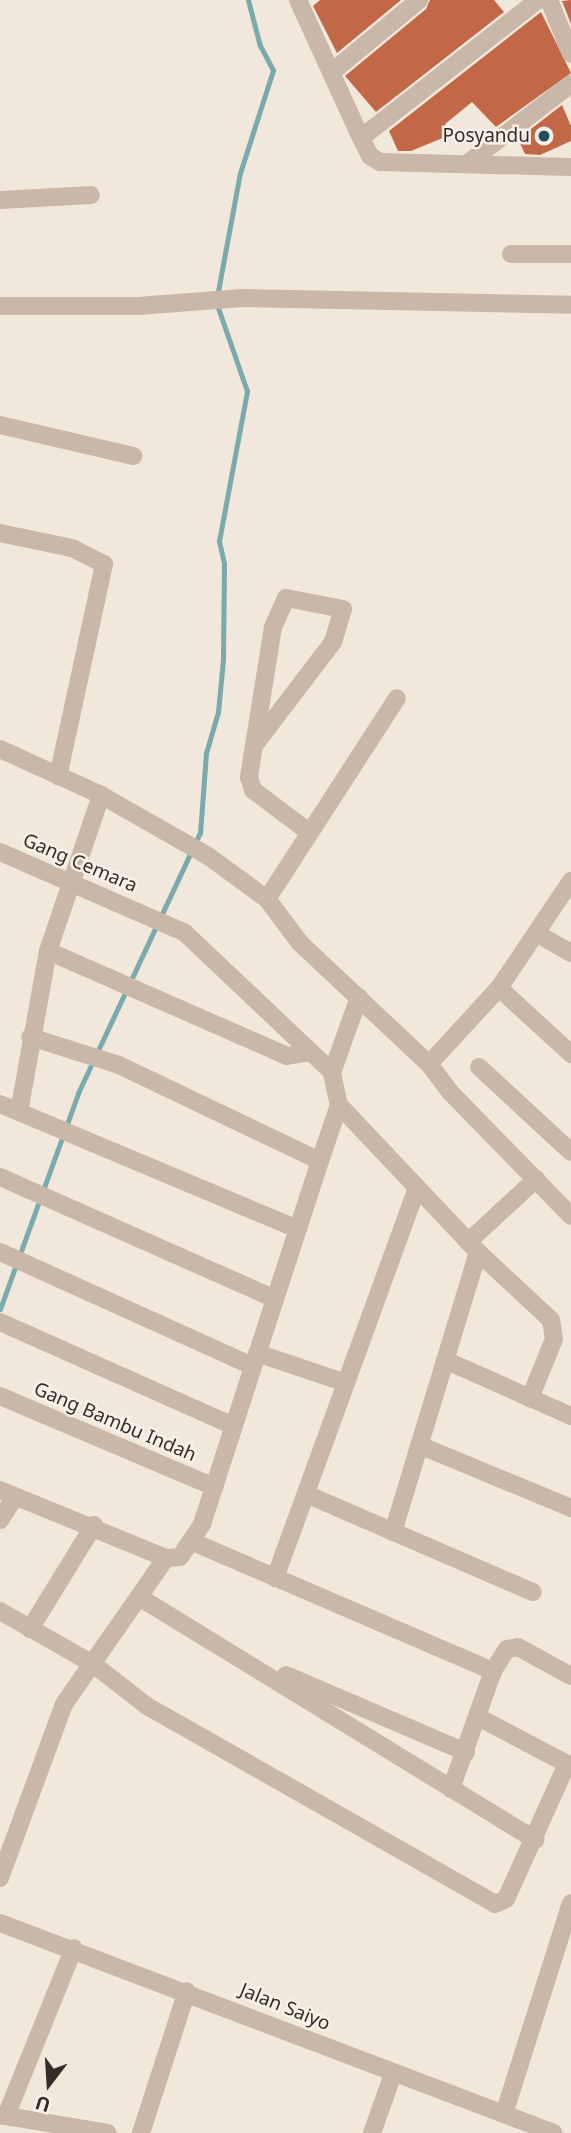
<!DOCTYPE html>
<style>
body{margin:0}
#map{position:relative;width:571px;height:2133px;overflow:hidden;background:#f1e7db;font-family:"Noto Sans",sans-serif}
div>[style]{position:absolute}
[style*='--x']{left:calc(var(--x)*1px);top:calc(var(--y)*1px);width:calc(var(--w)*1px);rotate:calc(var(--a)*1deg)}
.stream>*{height:5px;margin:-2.5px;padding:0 2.5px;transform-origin:2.5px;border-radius:2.5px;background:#7aaaae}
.building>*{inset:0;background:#c36847}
.minor>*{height:18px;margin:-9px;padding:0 9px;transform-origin:9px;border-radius:9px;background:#c9b7a7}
.dots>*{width:19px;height:19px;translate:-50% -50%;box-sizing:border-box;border:4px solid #f9f1e7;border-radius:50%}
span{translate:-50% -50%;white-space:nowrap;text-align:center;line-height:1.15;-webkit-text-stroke:5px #f9f1e7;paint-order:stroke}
.poi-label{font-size:19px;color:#362c28}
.right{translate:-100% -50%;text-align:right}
.street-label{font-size:19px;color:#362c28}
.north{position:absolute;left:14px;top:2049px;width:70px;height:70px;-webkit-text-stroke:5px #f9f1e7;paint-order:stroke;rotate:197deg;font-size:19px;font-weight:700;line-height:28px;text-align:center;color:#362c28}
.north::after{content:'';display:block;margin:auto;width:24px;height:32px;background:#362c28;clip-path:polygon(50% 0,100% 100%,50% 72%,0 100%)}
</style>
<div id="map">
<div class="stream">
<div style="--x:0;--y:1309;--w:230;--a:-70.1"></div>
<div style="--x:78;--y:1093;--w:287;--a:-64.9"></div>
<div style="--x:200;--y:833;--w:80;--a:-85.7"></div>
<div style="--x:206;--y:753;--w:43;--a:-73.7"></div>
<div style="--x:218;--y:712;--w:53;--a:-84.6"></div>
<div style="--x:223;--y:659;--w:96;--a:-89.4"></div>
<div style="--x:224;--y:563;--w:23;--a:-103"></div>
<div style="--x:219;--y:541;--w:153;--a:-79.4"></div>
<div style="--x:247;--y:391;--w:94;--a:-109.2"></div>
<div style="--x:216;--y:302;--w:131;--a:-79.5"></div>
<div style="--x:240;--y:173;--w:108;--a:-72.2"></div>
<div style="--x:273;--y:70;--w:27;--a:-118"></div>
<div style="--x:260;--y:46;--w:48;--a:-104.6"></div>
</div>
<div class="building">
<div style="clip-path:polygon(320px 0,401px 0,337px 53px,313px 6px)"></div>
<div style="clip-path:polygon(430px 0,494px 0,504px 12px,376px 112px,345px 76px,426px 9px)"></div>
<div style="clip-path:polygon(571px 0,571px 24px,562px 1px)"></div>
<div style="clip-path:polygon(541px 12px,571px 73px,496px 127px,472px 102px,445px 124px,450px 135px,411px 151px,398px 151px,389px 131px)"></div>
<div style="clip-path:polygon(562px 105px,571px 126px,571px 141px,540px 155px,525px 154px,518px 139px)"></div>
</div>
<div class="minor">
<div style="--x:298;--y:0;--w:152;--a:65.5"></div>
<div style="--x:538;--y:0;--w:224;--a:142.1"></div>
<div style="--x:361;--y:138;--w:20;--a:63"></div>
<div style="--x:370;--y:156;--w:12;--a:31"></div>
<div style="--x:380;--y:162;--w:191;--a:1.5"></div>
<div style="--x:549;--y:0;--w:58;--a:67.8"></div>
<div style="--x:333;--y:71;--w:112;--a:-39.5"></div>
<div style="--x:468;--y:163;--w:130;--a:-37.5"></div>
<div style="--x:0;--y:200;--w:91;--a:-3.1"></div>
<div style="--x:511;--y:254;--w:60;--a:0"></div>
<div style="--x:0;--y:306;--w:138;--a:0"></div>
<div style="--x:138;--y:306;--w:105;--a:-4.4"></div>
<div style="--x:243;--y:298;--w:328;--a:1.2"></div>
<div style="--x:0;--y:425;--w:137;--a:13.1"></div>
<div style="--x:0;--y:533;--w:74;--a:11.8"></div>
<div style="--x:72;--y:548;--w:36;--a:27"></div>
<div style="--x:104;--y:564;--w:217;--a:102.2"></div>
<div style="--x:256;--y:743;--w:127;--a:-52.7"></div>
<div style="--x:333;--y:642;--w:34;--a:-73"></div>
<div style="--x:343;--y:609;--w:58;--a:-169.1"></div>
<div style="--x:286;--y:598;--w:32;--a:114"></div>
<div style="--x:273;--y:627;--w:152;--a:99.1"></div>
<div style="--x:249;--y:777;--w:14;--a:73"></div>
<div style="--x:253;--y:790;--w:71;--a:37"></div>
<div style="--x:0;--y:749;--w:111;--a:24.5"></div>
<div style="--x:101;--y:795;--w:123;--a:29.7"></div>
<div style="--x:208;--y:856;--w:73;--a:36.1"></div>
<div style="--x:267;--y:899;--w:55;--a:53.1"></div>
<div style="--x:300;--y:943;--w:177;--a:43.2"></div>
<div style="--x:429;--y:1064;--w:35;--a:53"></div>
<div style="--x:450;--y:1092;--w:173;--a:45.7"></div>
<div style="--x:0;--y:852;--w:202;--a:23.6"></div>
<div style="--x:185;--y:933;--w:202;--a:43.4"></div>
<div style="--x:267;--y:899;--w:239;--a:-57.1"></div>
<div style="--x:536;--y:933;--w:40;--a:29.7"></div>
<div style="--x:48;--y:951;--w:261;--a:23.7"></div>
<div style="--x:287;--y:1056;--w:22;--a:-10"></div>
<div style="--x:499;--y:988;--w:98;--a:42.5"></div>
<div style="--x:359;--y:997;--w:81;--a:109.6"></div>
<div style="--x:332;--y:1073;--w:33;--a:78"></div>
<div style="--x:339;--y:1105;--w:202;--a:46.6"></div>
<div style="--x:478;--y:1252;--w:100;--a:43"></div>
<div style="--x:551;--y:1320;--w:19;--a:81"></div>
<div style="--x:554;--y:1339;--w:64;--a:112.1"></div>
<div style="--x:429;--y:1064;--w:103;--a:-47.4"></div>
<div style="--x:499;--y:988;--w:129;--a:-56.1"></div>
<div style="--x:479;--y:1067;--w:125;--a:42.7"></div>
<div style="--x:0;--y:1104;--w:323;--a:22.8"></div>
<div style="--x:19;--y:1112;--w:164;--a:-79.8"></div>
<div style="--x:48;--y:951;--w:165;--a:-71.2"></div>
<div style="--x:320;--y:1161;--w:59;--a:-71.3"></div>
<div style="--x:0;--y:1177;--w:301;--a:23.9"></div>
<div style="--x:468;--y:1242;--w:93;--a:-42.8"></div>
<div style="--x:0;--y:1252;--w:277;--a:24.3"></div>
<div style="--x:0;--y:1322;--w:256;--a:24"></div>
<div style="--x:257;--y:1353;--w:94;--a:18.6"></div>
<div style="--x:445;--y:1360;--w:138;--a:24"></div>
<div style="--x:0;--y:1396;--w:233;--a:23"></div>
<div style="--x:419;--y:1445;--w:165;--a:22.5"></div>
<div style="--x:0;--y:1490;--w:179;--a:22.3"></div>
<div style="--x:166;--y:1558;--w:14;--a:-4"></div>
<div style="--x:180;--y:1557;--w:40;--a:-56"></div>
<div style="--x:202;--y:1524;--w:382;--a:-72"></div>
<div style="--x:320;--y:1161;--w:223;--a:-154.5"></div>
<div style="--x:119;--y:1065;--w:93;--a:-162.5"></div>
<div style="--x:306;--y:1494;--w:247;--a:23.4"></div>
<div style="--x:0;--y:1520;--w:27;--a:-57"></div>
<div style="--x:393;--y:1532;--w:293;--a:-73.1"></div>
<div style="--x:193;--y:1542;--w:327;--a:23.3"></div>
<div style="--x:275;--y:1578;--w:415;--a:-70"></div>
<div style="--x:139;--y:1597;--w:465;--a:31.5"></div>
<div style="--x:0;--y:1611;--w:107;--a:29.7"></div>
<div style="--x:93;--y:1664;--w:68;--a:37.9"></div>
<div style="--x:147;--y:1706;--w:400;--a:29.6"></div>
<div style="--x:495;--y:1904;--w:12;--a:-24"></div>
<div style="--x:506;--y:1899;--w:148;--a:-65.7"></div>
<div style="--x:30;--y:1629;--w:122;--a:-58.4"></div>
<div style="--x:286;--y:1675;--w:196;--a:23.2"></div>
<div style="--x:478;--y:1717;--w:105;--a:27.8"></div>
<div style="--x:451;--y:1789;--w:125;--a:-70.4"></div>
<div style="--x:493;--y:1671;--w:26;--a:-58"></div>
<div style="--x:507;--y:1649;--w:11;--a:-10"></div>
<div style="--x:518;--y:1647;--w:60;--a:28.7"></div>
<div style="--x:0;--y:1878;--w:185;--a:-69.8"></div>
<div style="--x:64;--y:1704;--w:178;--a:-55.1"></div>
<div style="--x:0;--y:1923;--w:592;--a:20.76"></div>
<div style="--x:504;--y:2114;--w:221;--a:-72.4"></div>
<div style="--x:0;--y:2115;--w:109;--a:9.5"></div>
<div style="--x:6;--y:2116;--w:181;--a:-68"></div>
<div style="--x:141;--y:2133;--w:149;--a:-72.1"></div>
<div style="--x:372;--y:2133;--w:63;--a:-70.4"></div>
</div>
<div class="dots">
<div style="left:544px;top:136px;background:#1e5156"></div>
</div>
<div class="poi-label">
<span class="right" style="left:530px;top:136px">Posyandu</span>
</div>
<div class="street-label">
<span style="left:80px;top:863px;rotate:23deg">Gang Cemara</span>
<span style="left:115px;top:1422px;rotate:23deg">Gang Bambu Indah</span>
<span style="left:285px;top:2007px;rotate:22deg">Jalan Saiyo</span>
</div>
<div class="north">U</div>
</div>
